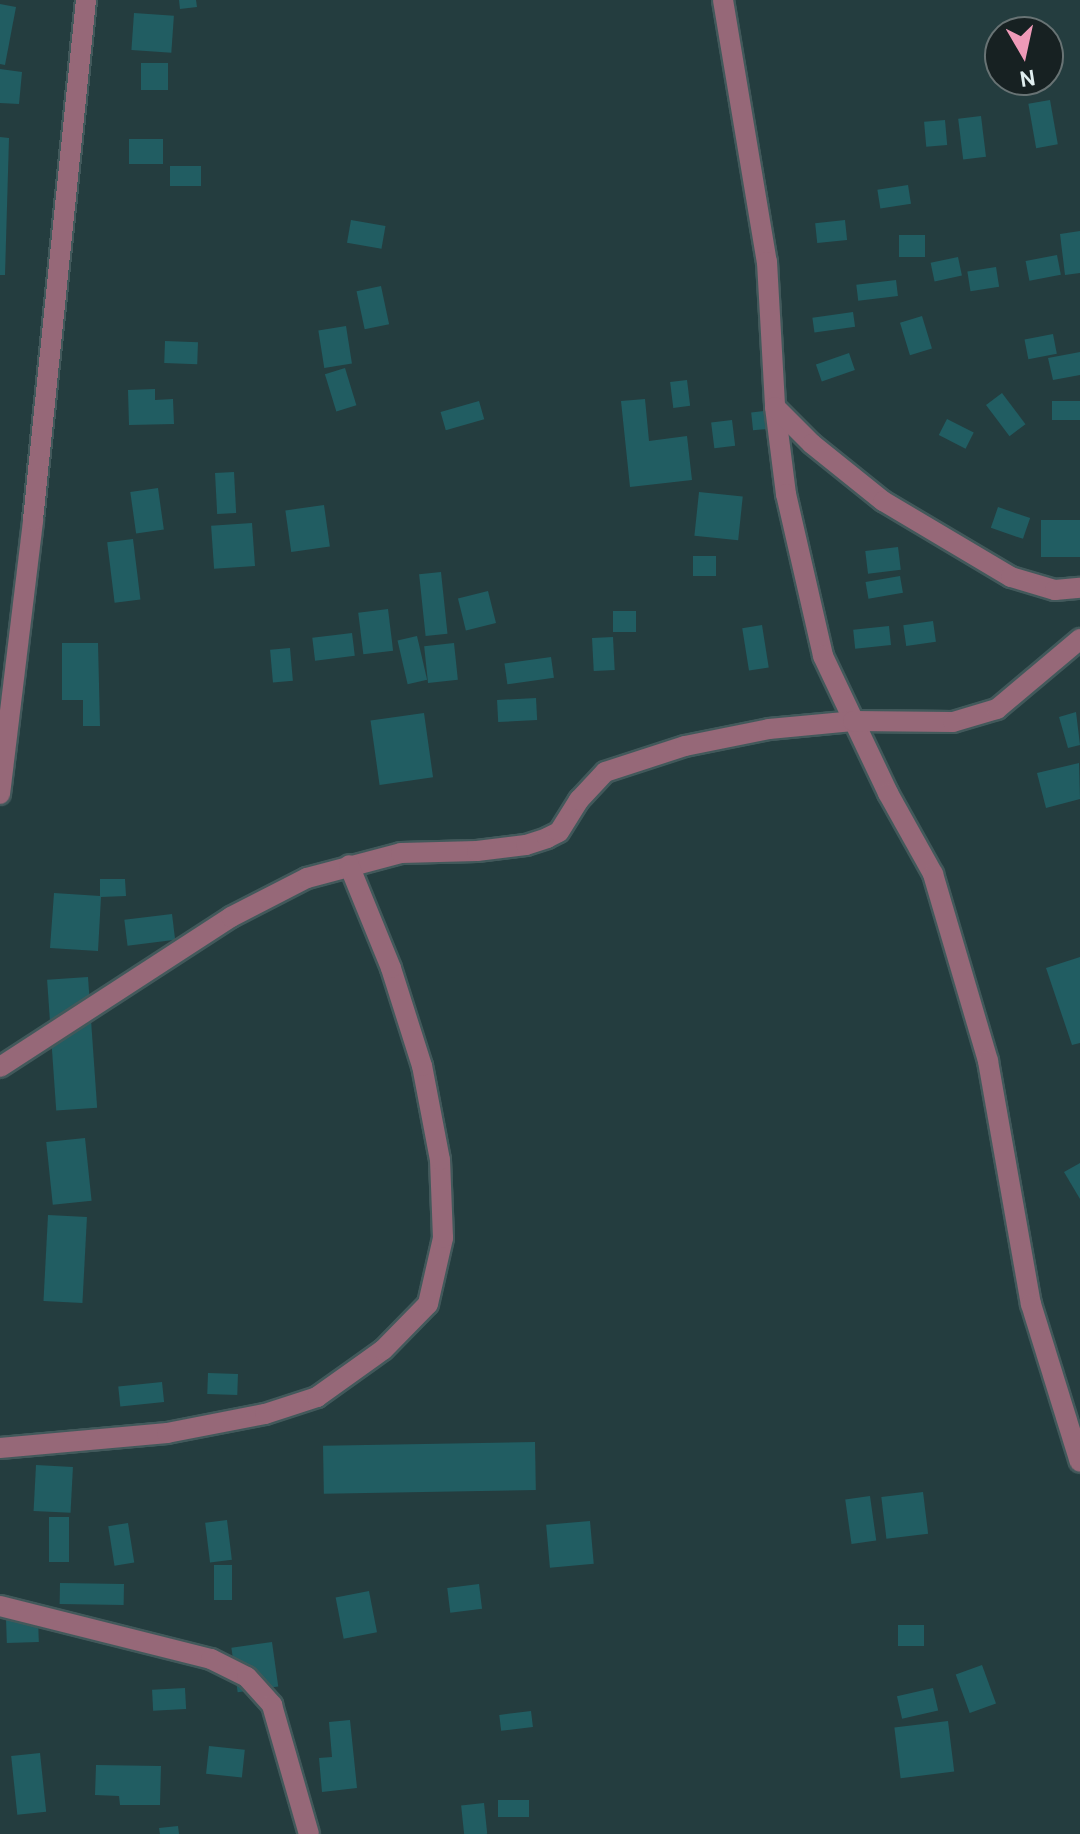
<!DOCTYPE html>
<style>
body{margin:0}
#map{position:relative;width:1080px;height:1834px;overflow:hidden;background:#243d3f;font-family:Cabin,sans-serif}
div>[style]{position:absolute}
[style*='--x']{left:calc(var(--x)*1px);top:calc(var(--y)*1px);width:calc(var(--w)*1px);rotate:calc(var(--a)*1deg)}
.building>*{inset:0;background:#215d62;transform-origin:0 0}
.roads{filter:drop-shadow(2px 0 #42595b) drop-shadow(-2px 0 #42595b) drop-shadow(0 2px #42595b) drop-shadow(0 -2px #42595b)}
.minor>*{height:20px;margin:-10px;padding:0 10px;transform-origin:10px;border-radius:10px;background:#966878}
span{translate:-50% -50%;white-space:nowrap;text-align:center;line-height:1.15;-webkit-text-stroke:7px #172122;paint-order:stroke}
.north{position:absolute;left:984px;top:16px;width:80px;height:80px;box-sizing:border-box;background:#172122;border:2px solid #687374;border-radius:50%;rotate:171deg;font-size:22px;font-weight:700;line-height:32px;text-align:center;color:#e1eff0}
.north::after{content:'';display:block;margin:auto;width:28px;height:36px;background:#ef9ab8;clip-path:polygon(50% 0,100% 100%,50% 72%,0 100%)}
</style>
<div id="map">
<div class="building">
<div style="clip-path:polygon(179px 0,196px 0,197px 7px,180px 9px)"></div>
<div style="clip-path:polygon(0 4px,16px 7px,5px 65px,0 64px)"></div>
<div style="left:134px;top:13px;width:40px;height:37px;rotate:4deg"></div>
<div style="left:141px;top:63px;width:27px;height:27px"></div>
<div style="clip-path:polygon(0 69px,22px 72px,19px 104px,0 103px)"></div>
<div style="left:1050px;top:100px;width:45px;height:22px;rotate:80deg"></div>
<div style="left:981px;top:116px;width:41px;height:23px;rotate:83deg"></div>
<div style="left:945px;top:120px;width:25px;height:21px;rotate:85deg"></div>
<div style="clip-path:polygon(0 137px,9px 138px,5px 275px,0 275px)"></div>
<div style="left:129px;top:139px;width:34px;height:25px"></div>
<div style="left:201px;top:166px;width:20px;height:31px;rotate:90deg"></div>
<div style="left:908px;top:185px;width:19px;height:31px;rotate:81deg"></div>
<div style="left:351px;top:220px;width:35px;height:23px;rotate:10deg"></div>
<div style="left:845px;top:220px;width:20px;height:30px;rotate:84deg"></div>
<div style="clip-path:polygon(1080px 231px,1080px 273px,1065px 275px,1060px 234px)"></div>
<div style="left:899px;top:235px;width:26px;height:22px"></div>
<div style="left:1057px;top:255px;width:20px;height:32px;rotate:79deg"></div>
<div style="left:958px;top:257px;width:19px;height:28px;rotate:78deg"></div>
<div style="left:996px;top:267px;width:20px;height:29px;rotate:81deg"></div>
<div style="left:896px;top:280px;width:16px;height:40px;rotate:83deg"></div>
<div style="left:381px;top:286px;width:39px;height:25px;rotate:78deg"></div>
<div style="left:853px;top:312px;width:15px;height:41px;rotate:82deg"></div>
<div style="left:922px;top:316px;width:34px;height:23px;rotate:73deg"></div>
<div style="left:346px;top:326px;width:38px;height:28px;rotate:81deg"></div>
<div style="left:1053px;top:334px;width:20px;height:29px;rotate:79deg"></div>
<div style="left:165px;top:341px;width:33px;height:22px;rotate:2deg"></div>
<div style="clip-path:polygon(1080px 352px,1080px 375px,1053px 380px,1048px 358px)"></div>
<div style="left:849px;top:353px;width:18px;height:35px;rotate:71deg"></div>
<div style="left:345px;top:368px;width:39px;height:21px;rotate:73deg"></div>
<div style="left:687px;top:380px;width:26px;height:17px;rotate:83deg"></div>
<div style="clip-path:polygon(155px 389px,155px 400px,173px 399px,174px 424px,129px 425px,128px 390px)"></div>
<div style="left:1002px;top:393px;width:39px;height:20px;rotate:53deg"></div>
<div style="clip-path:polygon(645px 399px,649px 441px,687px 436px,692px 480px,630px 487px,621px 401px)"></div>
<div style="left:479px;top:401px;width:19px;height:40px;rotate:74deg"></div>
<div style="left:1080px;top:401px;width:19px;height:28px;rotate:90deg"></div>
<div style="left:784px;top:409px;width:18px;height:33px;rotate:84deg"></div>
<div style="left:947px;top:419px;width:30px;height:18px;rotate:27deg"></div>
<div style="left:732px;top:420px;width:26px;height:21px;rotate:83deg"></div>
<div style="left:234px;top:472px;width:41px;height:19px;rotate:87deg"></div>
<div style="left:158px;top:488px;width:42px;height:28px;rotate:82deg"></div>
<div style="left:699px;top:492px;width:44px;height:44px;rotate:6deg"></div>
<div style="left:324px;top:505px;width:42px;height:39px;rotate:82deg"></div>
<div style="left:998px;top:507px;width:34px;height:22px;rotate:19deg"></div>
<div style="left:1041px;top:520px;width:39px;height:37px"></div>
<div style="left:252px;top:523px;width:43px;height:41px;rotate:86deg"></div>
<div style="left:133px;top:539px;width:61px;height:26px;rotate:83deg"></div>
<div style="left:898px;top:547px;width:23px;height:33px;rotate:83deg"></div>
<div style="left:693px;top:556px;width:23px;height:20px"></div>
<div style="left:441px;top:572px;width:62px;height:22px;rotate:84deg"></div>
<div style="left:900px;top:576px;width:17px;height:35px;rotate:80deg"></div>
<div style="left:488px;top:591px;width:33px;height:31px;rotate:76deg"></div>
<div style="left:388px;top:609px;width:42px;height:30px;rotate:83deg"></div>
<div style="left:636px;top:611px;width:21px;height:23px;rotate:90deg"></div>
<div style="left:933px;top:621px;width:21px;height:30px;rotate:82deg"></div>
<div style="left:762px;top:625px;width:43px;height:20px;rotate:81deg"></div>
<div style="left:889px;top:626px;width:19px;height:36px;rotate:84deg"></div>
<div style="left:352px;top:633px;width:23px;height:40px;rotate:83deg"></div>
<div style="left:417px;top:636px;width:45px;height:20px;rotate:77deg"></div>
<div style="left:613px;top:637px;width:33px;height:21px;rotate:87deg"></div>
<div style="clip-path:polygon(62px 643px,98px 643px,100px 726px,83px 726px,83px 700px,62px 700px)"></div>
<div style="left:454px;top:643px;width:37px;height:30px;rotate:84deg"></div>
<div style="left:290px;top:648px;width:33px;height:20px;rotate:85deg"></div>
<div style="left:551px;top:657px;width:21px;height:47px;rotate:82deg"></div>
<div style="left:536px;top:698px;width:22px;height:39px;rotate:87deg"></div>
<div style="clip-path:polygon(1076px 712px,1080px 745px,1068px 748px,1059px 717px)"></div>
<div style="left:424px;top:713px;width:65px;height:54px;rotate:82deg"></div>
<div style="clip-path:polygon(1079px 763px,1080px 799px,1046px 808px,1037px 773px)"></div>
<div style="clip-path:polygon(100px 879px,125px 879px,126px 896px,101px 897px,98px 951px,50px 948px,54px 893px,100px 896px)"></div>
<div style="left:172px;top:914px;width:26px;height:48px;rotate:83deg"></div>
<div style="clip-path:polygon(1080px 957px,1080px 1043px,1072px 1045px,1046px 968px)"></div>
<div style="left:88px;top:977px;width:131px;height:41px;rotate:86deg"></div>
<div style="left:85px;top:1138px;width:63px;height:39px;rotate:84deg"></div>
<div style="clip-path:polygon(1080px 1163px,1080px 1199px,1064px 1172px)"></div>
<div style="left:48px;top:1215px;width:39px;height:86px;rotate:3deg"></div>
<div style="left:208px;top:1373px;width:30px;height:21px;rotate:2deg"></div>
<div style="left:162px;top:1382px;width:20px;height:44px;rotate:84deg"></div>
<div style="left:535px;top:1442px;width:48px;height:212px;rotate:89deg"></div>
<div style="left:36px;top:1465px;width:37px;height:46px;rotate:3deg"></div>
<div style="left:923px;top:1492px;width:42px;height:42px;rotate:83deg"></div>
<div style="left:870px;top:1496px;width:45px;height:25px;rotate:82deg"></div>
<div style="left:49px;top:1517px;width:20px;height:45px"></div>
<div style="left:227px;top:1520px;width:40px;height:22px;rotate:83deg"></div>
<div style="left:590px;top:1521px;width:43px;height:44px;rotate:85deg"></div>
<div style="left:128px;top:1523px;width:40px;height:20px;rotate:81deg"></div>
<div style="left:214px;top:1565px;width:18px;height:35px"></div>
<div style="left:60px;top:1583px;width:64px;height:21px;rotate:1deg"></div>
<div style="left:479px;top:1584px;width:25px;height:32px;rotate:83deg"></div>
<div style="left:369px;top:1591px;width:42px;height:34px;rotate:79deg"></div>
<div style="left:38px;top:1618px;width:24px;height:32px;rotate:88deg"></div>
<div style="left:898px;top:1625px;width:26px;height:21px"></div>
<div style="left:272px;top:1642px;width:45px;height:41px;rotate:82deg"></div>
<div style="left:982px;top:1665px;width:41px;height:28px;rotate:70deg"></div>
<div style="left:185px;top:1688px;width:21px;height:33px;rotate:87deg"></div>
<div style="left:933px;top:1688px;width:23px;height:37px;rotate:77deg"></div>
<div style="left:531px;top:1711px;width:16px;height:32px;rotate:83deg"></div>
<div style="clip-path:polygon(350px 1720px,357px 1788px,322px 1792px,319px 1758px,332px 1757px,329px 1722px)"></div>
<div style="left:948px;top:1721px;width:51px;height:54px;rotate:83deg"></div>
<div style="left:209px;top:1746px;width:36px;height:28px;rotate:6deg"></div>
<div style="left:40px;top:1753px;width:59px;height:29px;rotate:84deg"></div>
<div style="clip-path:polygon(96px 1765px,161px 1766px,160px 1805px,120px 1805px,119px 1796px,95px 1795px)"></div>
<div style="left:498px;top:1800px;width:31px;height:17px"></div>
<div style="left:484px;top:1803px;width:31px;height:23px;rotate:84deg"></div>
<div style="clip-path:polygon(178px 1826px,179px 1834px,160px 1834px,159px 1828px)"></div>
</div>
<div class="roads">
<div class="minor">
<div style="--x:723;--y:0;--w:266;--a:80.5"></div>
<div style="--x:767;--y:262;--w:145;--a:86.8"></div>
<div style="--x:775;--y:407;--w:88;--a:82.8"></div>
<div style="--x:786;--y:494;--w:166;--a:77.1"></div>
<div style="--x:823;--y:656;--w:152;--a:64.6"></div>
<div style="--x:888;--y:793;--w:93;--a:60.9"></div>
<div style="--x:933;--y:874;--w:195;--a:73.6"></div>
<div style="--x:988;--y:1061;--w:247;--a:80"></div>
<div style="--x:1031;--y:1304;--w:165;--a:72.8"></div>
<div style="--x:775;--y:407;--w:52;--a:45"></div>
<div style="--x:812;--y:444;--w:91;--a:38.8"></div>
<div style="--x:883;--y:501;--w:149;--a:30.7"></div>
<div style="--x:1011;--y:577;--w:46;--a:16.5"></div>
<div style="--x:1055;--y:590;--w:25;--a:-5"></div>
<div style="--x:0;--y:794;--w:276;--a:-83.1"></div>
<div style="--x:33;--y:520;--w:523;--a:-84.18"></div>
<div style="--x:0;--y:1067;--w:275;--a:-33"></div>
<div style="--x:231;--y:917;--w:85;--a:-27.2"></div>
<div style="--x:307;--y:878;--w:97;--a:-14.9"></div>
<div style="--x:401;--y:853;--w:76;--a:-1.5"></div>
<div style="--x:477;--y:851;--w:49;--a:-7"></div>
<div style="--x:526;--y:845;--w:22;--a:-18"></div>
<div style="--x:547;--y:838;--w:13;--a:-27"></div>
<div style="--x:559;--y:832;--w:38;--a:-58"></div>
<div style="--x:579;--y:800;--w:38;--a:-47"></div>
<div style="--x:605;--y:772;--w:84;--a:-18"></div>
<div style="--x:685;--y:746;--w:86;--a:-11.4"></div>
<div style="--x:769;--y:729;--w:84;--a:-5.4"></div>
<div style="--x:853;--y:721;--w:100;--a:0.6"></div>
<div style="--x:953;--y:722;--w:46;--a:-16.5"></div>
<div style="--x:997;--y:709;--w:109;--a:-40.1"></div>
<div style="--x:0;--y:1448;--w:168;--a:-5.1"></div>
<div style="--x:167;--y:1433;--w:100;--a:-11"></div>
<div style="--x:265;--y:1414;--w:55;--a:-18.1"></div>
<div style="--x:317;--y:1397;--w:81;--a:-35.5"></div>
<div style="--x:383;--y:1350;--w:64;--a:-45.6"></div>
<div style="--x:428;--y:1304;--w:68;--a:-77.2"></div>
<div style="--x:443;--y:1238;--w:78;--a:-92.2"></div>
<div style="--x:440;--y:1160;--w:96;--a:-100.8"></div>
<div style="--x:422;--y:1066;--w:103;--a:-107.6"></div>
<div style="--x:391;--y:968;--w:111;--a:-112.2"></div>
<div style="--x:0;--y:1606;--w:218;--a:14.1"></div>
<div style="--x:211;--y:1659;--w:40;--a:26.6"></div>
<div style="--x:247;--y:1677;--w:38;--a:48"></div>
<div style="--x:272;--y:1705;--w:134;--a:74"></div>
</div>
</div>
<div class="north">N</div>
</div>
